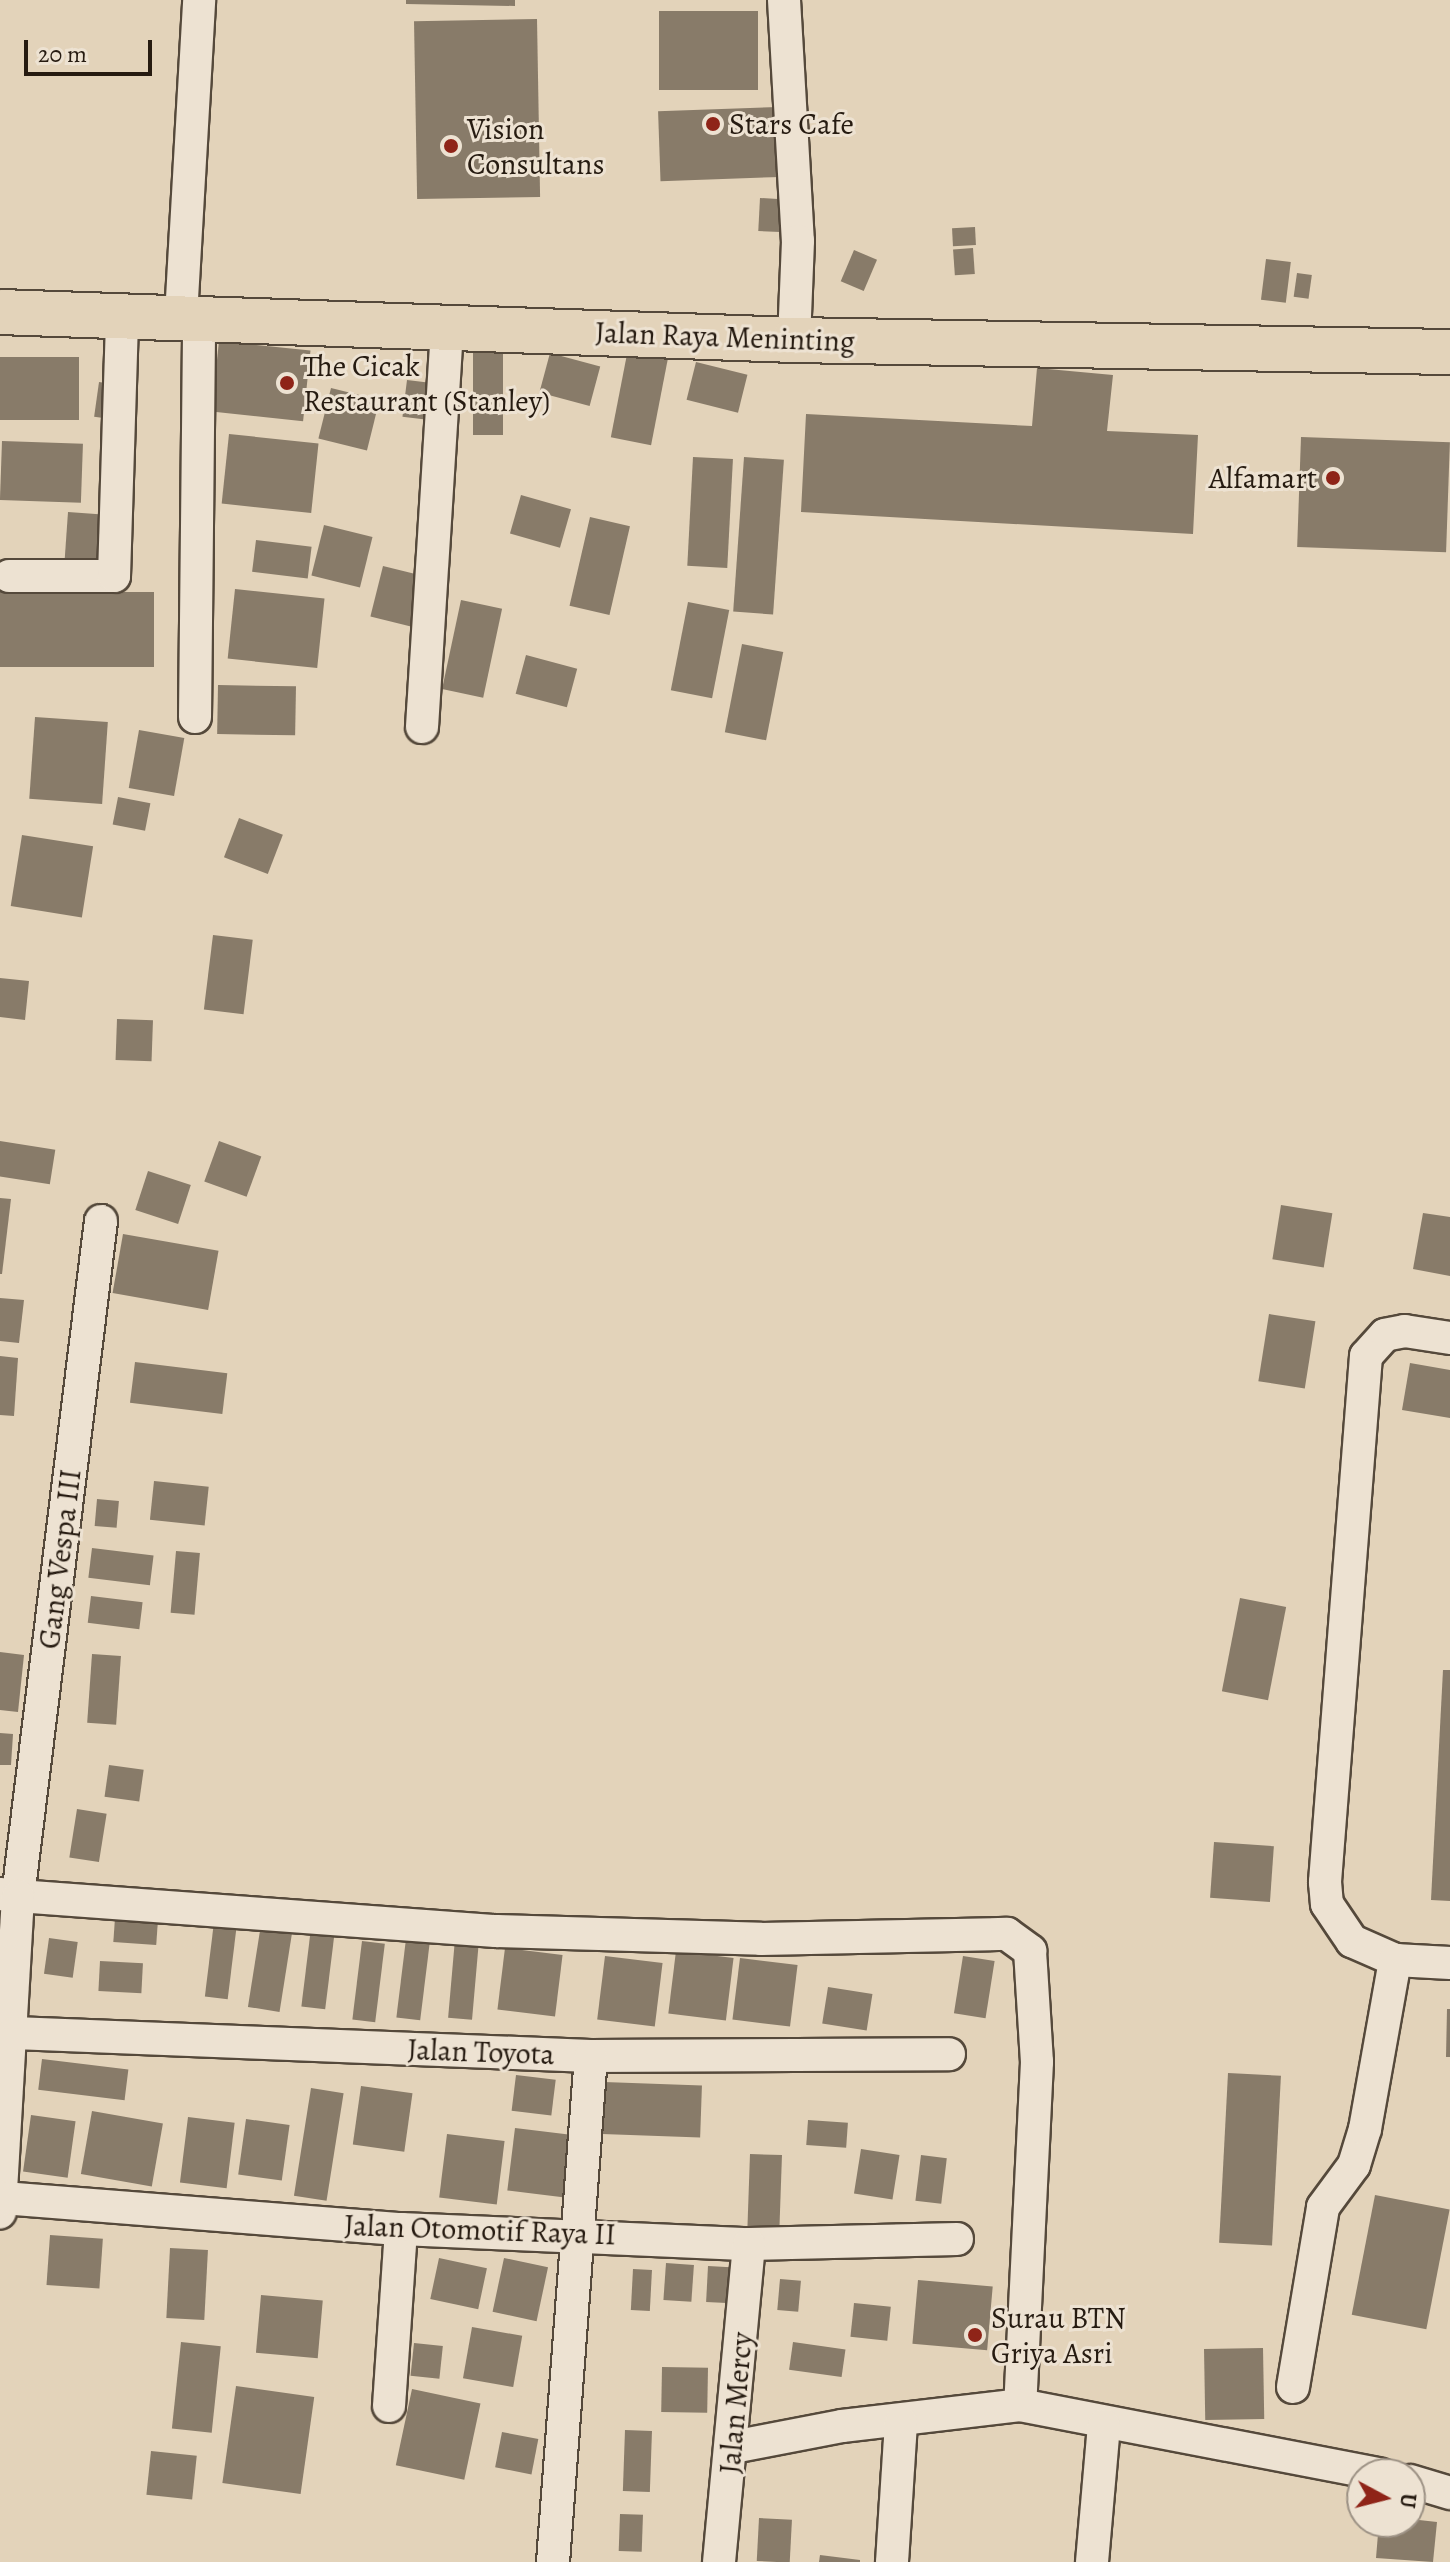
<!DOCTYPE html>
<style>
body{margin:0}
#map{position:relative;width:1450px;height:2562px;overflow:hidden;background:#e3d3ba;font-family:Alegreya,serif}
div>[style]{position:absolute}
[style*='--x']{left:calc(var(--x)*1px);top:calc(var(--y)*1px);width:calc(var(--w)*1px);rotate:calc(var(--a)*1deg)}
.building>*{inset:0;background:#887b69;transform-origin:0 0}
.roads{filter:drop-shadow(2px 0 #55493b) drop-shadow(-2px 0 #55493b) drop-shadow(0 2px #55493b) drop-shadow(0 -2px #55493b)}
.street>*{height:32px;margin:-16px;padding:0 16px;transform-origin:16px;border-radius:16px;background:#ede2d2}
.highway>*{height:44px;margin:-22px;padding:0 22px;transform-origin:22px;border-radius:22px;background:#e3d3ba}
.dots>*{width:22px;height:22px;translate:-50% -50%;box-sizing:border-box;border:4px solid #ede2d2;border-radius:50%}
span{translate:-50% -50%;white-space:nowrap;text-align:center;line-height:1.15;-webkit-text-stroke:6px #ede2d2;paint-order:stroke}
.poi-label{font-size:30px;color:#261b11}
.left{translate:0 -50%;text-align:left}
.right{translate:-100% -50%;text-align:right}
.street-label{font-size:30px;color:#261b11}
.north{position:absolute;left:1346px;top:2458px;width:80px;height:80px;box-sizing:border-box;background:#ede2d2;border:2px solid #9d9285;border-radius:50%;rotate:97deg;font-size:22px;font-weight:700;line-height:32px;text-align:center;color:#261b11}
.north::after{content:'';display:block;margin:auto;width:28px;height:36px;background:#8f2418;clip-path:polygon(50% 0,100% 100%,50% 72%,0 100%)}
.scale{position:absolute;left:24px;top:40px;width:128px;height:36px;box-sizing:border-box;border:4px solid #261b11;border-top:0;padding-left:10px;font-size:24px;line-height:28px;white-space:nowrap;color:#261b11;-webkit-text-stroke:6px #ede2d2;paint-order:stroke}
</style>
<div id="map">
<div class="building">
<div style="clip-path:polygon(406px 0,515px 0,515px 6px,406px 4px)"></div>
<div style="left:758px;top:11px;width:79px;height:99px;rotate:90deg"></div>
<div style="left:537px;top:19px;width:178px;height:123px;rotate:89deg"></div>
<div style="left:778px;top:107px;width:70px;height:120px;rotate:88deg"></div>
<div style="left:760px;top:198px;width:22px;height:33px;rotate:3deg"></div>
<div style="left:975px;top:227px;width:18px;height:23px;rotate:87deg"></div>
<div style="left:973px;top:248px;width:26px;height:20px;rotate:86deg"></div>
<div style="left:854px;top:250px;width:25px;height:34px;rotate:23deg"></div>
<div style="left:1266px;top:259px;width:25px;height:41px;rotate:7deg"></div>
<div style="left:1297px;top:273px;width:15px;height:24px;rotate:8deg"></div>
<div style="left:219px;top:341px;width:92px;height:71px;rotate:6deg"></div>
<div style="left:473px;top:348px;width:30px;height:87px"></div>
<div style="left:628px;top:349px;width:41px;height:90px;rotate:11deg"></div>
<div style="left:550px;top:353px;width:52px;height:41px;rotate:15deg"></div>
<div style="left:79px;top:357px;width:63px;height:79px;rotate:90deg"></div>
<div style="left:696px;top:362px;width:53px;height:39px;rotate:14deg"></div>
<div style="clip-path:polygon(1037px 368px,1113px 375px,1107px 431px,1198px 435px,1193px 534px,801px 512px,806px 414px,1032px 426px)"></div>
<div style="left:407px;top:380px;width:25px;height:37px;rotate:7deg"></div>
<div style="left:99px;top:382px;width:21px;height:35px;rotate:8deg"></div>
<div style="left:331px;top:388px;width:50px;height:52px;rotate:14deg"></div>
<div style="left:229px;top:434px;width:90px;height:70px;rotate:6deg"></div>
<div style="left:1301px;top:437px;width:149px;height:110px;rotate:2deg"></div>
<div style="left:2px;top:441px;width:81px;height:59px;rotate:2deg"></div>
<div style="left:693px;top:457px;width:40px;height:109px;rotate:3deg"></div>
<div style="left:744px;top:457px;width:40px;height:155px;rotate:4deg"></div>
<div style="left:521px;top:495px;width:52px;height:40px;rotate:16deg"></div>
<div style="left:68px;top:512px;width:45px;height:48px;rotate:4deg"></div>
<div style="left:590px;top:517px;width:41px;height:91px;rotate:13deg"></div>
<div style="left:324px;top:525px;width:50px;height:52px;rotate:14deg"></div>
<div style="left:256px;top:540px;width:56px;height:32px;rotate:7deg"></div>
<div style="left:383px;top:566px;width:49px;height:52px;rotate:14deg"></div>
<div style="left:235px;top:589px;width:90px;height:70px;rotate:6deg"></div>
<div style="left:0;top:592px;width:154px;height:75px"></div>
<div style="left:461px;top:600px;width:42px;height:91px;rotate:12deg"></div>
<div style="left:688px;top:602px;width:42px;height:90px;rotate:11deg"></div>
<div style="left:742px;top:644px;width:42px;height:90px;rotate:11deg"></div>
<div style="left:526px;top:655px;width:53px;height:40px;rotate:15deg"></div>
<div style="left:218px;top:685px;width:78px;height:49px;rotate:1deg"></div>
<div style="left:35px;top:717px;width:73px;height:82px;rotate:4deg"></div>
<div style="left:139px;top:730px;width:46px;height:59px;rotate:10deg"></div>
<div style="left:118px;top:797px;width:33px;height:28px;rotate:11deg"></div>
<div style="left:239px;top:818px;width:47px;height:42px;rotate:21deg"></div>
<div style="left:22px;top:835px;width:72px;height:72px;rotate:9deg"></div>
<div style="left:213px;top:935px;width:40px;height:75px;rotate:7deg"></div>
<div style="clip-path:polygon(0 978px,29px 981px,25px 1020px,0 1017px)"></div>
<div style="left:117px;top:1019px;width:36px;height:41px;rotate:2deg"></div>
<div style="left:0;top:1141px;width:56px;height:35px;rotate:9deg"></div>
<div style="left:219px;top:1141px;width:45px;height:43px;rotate:20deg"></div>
<div style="left:148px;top:1171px;width:45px;height:41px;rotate:18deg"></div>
<div style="clip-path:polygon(0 1198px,11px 1199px,2px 1274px,0 1274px)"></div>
<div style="left:1281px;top:1205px;width:52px;height:55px;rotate:9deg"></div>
<div style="clip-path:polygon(1423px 1213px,1450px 1217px,1450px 1276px,1413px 1269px)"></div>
<div style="left:123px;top:1234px;width:97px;height:60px;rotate:10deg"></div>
<div style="clip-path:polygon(0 1298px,24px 1300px,19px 1343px,0 1341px)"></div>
<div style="left:1269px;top:1314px;width:47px;height:68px;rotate:9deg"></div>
<div style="clip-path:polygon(0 1356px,18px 1358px,14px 1416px,0 1415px)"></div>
<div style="left:135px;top:1362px;width:93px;height:41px;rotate:7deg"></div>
<div style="clip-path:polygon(1410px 1363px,1450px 1370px,1450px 1418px,1402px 1410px)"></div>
<div style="left:154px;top:1481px;width:55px;height:39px;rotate:6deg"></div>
<div style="left:97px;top:1499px;width:22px;height:27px;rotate:5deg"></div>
<div style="left:92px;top:1548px;width:62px;height:30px;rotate:7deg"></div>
<div style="left:176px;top:1551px;width:24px;height:62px;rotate:5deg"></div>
<div style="left:91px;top:1596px;width:52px;height:27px;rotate:7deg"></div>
<div style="left:1240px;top:1598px;width:47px;height:95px;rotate:11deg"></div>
<div style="clip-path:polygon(0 1652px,24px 1655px,18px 1712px,0 1710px)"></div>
<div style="left:92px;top:1654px;width:29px;height:69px;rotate:4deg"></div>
<div style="clip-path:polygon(1443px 1670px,1450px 1670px,1450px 1901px,1431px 1900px)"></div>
<div style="clip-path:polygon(0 1733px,13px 1734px,11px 1765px,0 1765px)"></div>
<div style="left:109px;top:1765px;width:35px;height:32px;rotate:8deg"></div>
<div style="left:77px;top:1809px;width:30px;height:49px;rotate:9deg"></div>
<div style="left:1214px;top:1842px;width:60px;height:56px;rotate:4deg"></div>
<div style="left:115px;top:1918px;width:43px;height:24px;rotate:4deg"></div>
<div style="left:262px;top:1918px;width:32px;height:90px;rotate:9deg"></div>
<div style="left:214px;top:1922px;width:23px;height:75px;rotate:7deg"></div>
<div style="left:311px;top:1928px;width:24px;height:79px;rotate:7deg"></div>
<div style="left:49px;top:1938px;width:29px;height:36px;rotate:8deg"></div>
<div style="left:406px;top:1939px;width:24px;height:79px;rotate:7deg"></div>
<div style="left:455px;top:1939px;width:24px;height:79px;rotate:5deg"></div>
<div style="left:362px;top:1941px;width:23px;height:79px;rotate:7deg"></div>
<div style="left:505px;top:1948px;width:58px;height:62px;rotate:7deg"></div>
<div style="left:676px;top:1951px;width:58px;height:63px;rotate:7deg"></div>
<div style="left:605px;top:1956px;width:58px;height:64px;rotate:7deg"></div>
<div style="left:963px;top:1956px;width:32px;height:58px;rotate:9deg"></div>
<div style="left:740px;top:1958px;width:58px;height:62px;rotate:7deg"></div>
<div style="left:100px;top:1961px;width:43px;height:30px;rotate:3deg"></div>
<div style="left:828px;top:1987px;width:45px;height:37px;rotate:9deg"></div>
<div style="clip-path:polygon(1447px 2009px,1450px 2009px,1450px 2057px,1446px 2057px)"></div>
<div style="left:42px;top:2059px;width:87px;height:31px;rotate:7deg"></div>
<div style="left:1228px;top:2073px;width:53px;height:170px;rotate:3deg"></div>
<div style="left:516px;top:2075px;width:40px;height:36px;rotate:7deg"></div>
<div style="left:604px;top:2082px;width:98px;height:52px;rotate:2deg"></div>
<div style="left:361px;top:2086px;width:52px;height:59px;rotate:8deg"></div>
<div style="left:311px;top:2088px;width:33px;height:109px;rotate:9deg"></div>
<div style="left:92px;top:2111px;width:72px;height:64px;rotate:10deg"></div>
<div style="left:31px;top:2115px;width:45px;height:57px;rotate:8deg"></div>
<div style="left:188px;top:2117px;width:47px;height:66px;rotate:7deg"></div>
<div style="left:246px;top:2119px;width:44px;height:56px;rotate:8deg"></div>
<div style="left:808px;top:2120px;width:40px;height:25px;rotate:4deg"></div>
<div style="left:515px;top:2128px;width:58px;height:63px;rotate:7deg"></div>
<div style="left:447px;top:2134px;width:58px;height:64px;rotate:7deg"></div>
<div style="left:861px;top:2149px;width:39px;height:45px;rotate:9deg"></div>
<div style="left:750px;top:2154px;width:32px;height:78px;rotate:2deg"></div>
<div style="left:921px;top:2155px;width:26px;height:46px;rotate:7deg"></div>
<div style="left:1375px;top:2195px;width:76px;height:122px;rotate:11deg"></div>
<div style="left:50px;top:2235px;width:53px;height:50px;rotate:4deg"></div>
<div style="left:170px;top:2248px;width:38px;height:70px;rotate:3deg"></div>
<div style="left:439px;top:2258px;width:49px;height:42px;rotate:12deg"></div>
<div style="left:504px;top:2258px;width:45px;height:55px;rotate:12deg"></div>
<div style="left:666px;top:2263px;width:28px;height:37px;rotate:4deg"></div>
<div style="left:708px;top:2266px;width:36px;height:36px;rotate:3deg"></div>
<div style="left:633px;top:2269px;width:19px;height:41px;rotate:3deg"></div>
<div style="left:780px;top:2279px;width:21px;height:31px;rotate:5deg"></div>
<div style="left:918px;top:2280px;width:75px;height:64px;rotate:5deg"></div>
<div style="left:261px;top:2295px;width:62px;height:58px;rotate:5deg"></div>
<div style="left:854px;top:2303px;width:37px;height:34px;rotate:6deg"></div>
<div style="left:472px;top:2327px;width:51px;height:52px;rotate:10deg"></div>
<div style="left:181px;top:2342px;width:40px;height:87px;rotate:6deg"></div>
<div style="left:793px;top:2342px;width:53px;height:28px;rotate:8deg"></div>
<div style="left:414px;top:2343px;width:29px;height:33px;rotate:6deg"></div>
<div style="left:1263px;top:2348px;width:71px;height:59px;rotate:89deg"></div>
<div style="left:662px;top:2367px;width:46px;height:45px;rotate:1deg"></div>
<div style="left:236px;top:2386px;width:79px;height:98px;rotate:8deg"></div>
<div style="left:412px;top:2389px;width:70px;height:78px;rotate:12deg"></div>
<div style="left:625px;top:2430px;width:27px;height:61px;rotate:2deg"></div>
<div style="left:502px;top:2432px;width:37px;height:36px;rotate:11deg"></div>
<div style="left:151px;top:2451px;width:46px;height:44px;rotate:6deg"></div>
<div style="left:620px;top:2514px;width:23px;height:37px;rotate:2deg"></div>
<div style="left:759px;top:2518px;width:33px;height:43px;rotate:3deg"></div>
<div style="clip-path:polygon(1410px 2519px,1437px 2522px,1433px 2562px,1376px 2558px,1379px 2522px)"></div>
<div style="clip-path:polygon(820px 2555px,860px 2560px,860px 2562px,819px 2562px)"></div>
</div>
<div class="roads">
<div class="street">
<div style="--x:784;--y:0;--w:241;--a:86.7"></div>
<div style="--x:798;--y:241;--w:99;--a:92.3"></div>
<div style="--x:181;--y:316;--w:317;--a:-86.7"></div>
<div style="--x:9;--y:576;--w:105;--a:0"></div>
<div style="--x:114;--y:576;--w:261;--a:-88.2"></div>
<div style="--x:195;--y:717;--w:400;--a:-89.4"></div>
<div style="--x:422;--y:727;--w:401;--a:-86.4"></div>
<div style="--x:101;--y:1221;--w:680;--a:97.01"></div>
<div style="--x:18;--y:1896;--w:480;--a:4.2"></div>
<div style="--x:497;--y:1931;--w:264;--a:1.7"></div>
<div style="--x:761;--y:1939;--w:246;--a:-1.2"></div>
<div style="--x:1007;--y:1934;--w:29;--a:36"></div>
<div style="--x:1030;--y:1951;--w:111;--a:86.4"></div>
<div style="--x:1037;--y:2062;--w:343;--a:92.8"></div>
<div style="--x:1450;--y:1338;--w:46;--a:-171.2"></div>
<div style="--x:1405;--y:1331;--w:20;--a:169"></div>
<div style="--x:1385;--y:1335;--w:28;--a:132"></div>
<div style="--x:1366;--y:1356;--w:528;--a:94.46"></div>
<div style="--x:1325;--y:1882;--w:22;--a:85"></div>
<div style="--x:1327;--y:1904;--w:45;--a:56"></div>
<div style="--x:1352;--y:1941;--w:47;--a:23.8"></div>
<div style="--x:1395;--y:1960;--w:55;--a:3.1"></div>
<div style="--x:0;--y:1894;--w:18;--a:6"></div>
<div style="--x:18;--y:1896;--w:317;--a:93.3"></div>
<div style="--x:14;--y:2033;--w:577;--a:2.28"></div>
<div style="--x:591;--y:2056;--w:358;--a:-0.3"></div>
<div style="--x:3;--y:2198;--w:399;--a:4.5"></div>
<div style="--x:401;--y:2229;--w:348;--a:2.5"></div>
<div style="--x:749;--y:2244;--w:208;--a:-1.4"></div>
<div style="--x:1293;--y:2387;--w:182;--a:-80.5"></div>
<div style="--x:1323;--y:2207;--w:52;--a:-53.6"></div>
<div style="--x:1354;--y:2165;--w:38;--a:-73"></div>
<div style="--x:1365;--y:2129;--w:172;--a:-79.9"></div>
<div style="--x:389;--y:2406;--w:177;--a:-86.1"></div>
<div style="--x:733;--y:2447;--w:111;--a:-10.9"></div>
<div style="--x:842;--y:2426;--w:179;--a:-6.7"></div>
<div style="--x:1020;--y:2405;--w:367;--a:10.9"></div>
<div style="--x:1410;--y:2481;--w:42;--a:16.7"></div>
<div style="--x:553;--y:2562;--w:507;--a:-85.71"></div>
<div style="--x:719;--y:2562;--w:319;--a:-84.6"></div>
<div style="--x:892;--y:2562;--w:140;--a:-86.3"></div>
<div style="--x:1092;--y:2562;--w:137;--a:-85"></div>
</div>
<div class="highway">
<div style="--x:0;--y:312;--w:794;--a:2.02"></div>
<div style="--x:794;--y:340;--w:656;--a:1.05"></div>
</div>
</div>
<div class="dots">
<div style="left:713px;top:124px;background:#8f2418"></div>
<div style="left:451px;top:146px;background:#8f2418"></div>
<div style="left:287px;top:383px;background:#8f2418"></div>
<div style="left:1333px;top:478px;background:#8f2418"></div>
<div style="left:975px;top:2335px;background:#8f2418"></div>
</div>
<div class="poi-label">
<span class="left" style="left:729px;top:124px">Stars Cafe</span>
<span class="left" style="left:467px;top:146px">Vision<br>Consultans</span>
<span class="left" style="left:303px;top:383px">The Cicak<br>Restaurant (Stanley)</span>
<span class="right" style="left:1317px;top:478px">Alfamart</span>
<span class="left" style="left:991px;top:2335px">Surau BTN<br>Griya Asri</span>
</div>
<div class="street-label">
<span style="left:725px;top:337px;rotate:2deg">Jalan Raya Meninting</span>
<span style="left:60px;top:1559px;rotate:-83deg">Gang Vespa III</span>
<span style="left:481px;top:2052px;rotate:2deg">Jalan Toyota</span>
<span style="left:480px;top:2230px;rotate:2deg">Jalan Otomotif Raya II</span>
<span style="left:736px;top:2403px;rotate:-85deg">Jalan Mercy</span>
</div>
<div class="north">U</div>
<div class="scale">20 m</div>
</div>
